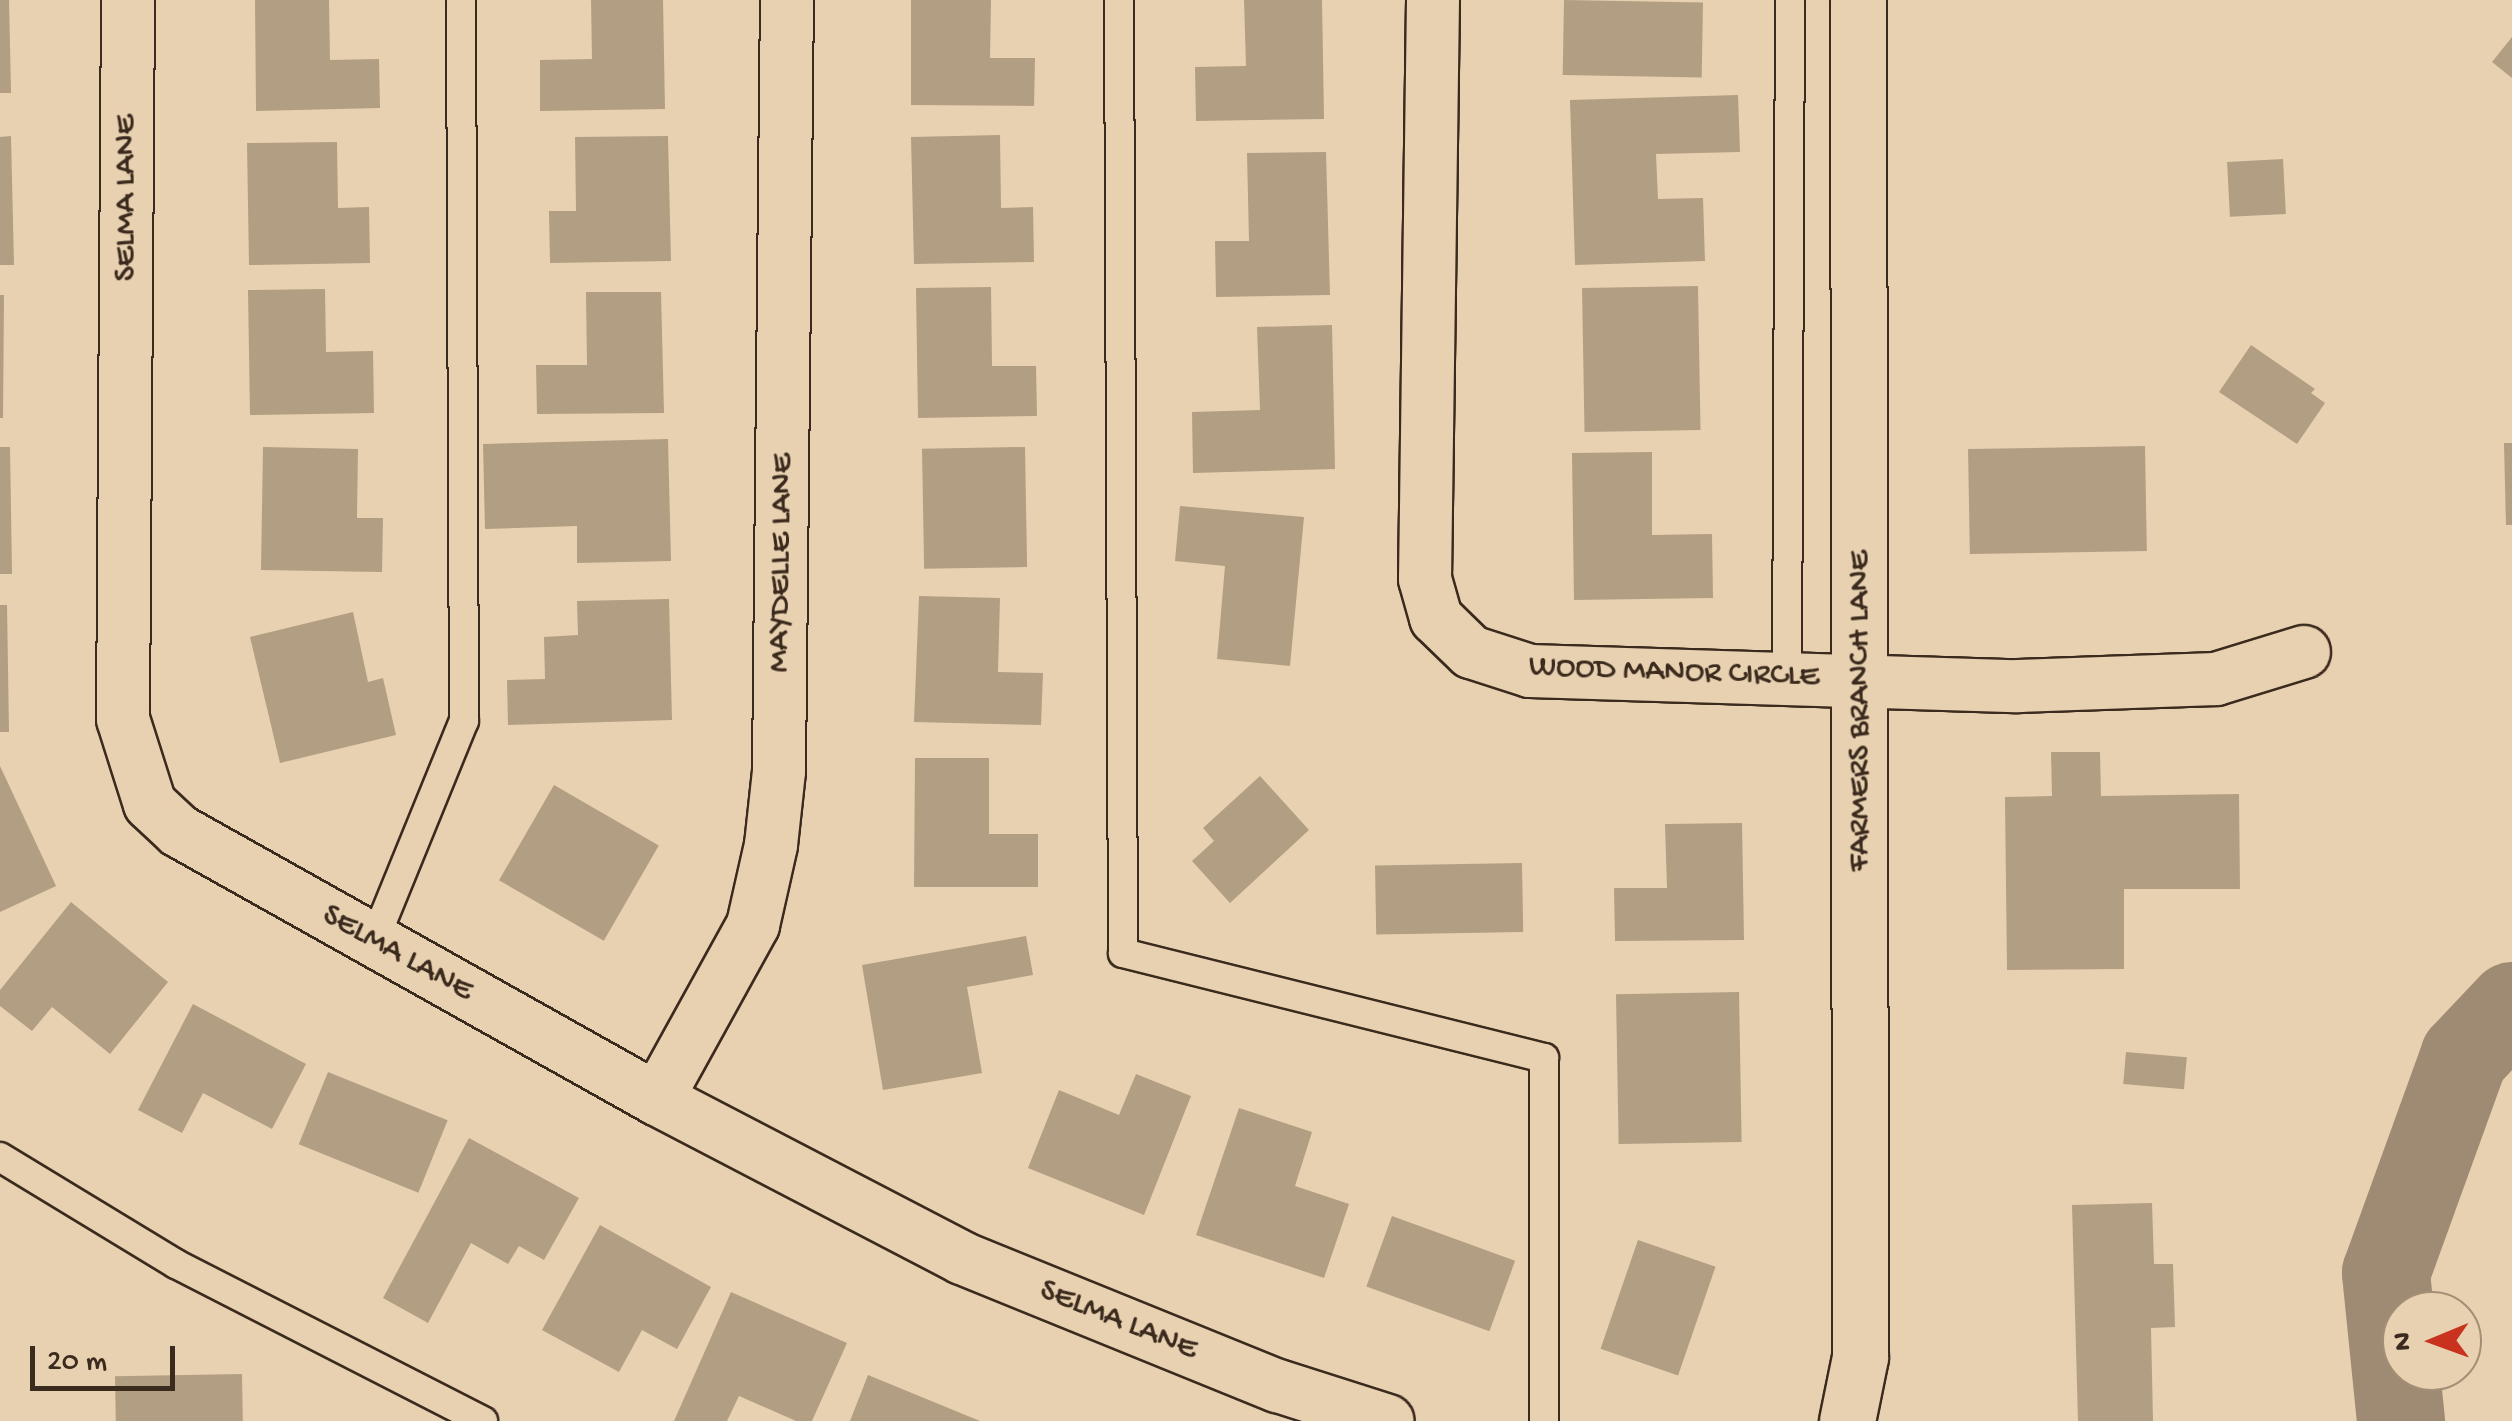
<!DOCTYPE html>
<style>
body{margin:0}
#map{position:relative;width:2512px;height:1421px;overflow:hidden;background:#e8d1b0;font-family:"Gochi Hand",sans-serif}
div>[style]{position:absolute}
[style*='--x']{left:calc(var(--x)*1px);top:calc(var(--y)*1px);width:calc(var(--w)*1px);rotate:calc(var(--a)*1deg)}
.river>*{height:88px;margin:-44px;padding:0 44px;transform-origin:44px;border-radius:44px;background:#9f8b73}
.building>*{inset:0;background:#b29e83;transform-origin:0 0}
.roads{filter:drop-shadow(2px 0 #3b2a1e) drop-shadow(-2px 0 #3b2a1e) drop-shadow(0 2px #3b2a1e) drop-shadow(0 -2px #3b2a1e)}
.lane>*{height:28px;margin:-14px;padding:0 14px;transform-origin:14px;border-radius:14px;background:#e8d1b0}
.street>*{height:52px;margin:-26px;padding:0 26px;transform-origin:26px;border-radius:26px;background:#e8d1b0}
.secondary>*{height:55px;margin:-27.5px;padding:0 27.5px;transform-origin:27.5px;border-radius:27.5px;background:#e8d1b0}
span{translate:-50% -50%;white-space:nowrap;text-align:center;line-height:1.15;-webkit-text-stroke:8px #e8d1b0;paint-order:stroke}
.street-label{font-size:32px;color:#3b2a1e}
.north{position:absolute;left:2382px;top:1291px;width:100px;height:100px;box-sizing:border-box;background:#e8d1b0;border:2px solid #a38e76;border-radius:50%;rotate:269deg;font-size:28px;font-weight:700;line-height:40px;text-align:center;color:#3b2a1e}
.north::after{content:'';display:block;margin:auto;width:35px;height:45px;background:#c8321e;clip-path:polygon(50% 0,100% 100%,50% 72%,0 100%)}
.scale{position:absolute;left:30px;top:1346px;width:145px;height:45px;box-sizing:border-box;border:5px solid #3b2a1e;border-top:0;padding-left:12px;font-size:30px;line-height:35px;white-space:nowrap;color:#3b2a1e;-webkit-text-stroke:8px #e8d1b0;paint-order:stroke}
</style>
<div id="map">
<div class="river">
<div style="--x:2401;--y:1421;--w:149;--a:-95.8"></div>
<div style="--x:2386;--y:1273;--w:230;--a:-70.1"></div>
<div style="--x:2464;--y:1057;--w:70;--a:-46.7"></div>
</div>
<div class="building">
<div style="clip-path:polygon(0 0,9px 0,11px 93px,0 93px)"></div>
<div style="clip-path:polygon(255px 0,329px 0,330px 60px,379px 59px,380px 108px,256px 111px)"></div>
<div style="clip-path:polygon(591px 0,663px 0,665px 109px,540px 111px,540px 60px,592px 59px)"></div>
<div style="clip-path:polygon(911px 0,991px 0,990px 58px,1035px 58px,1034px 106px,911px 105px)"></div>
<div style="clip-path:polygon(1244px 0,1322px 0,1324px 119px,1196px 121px,1195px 67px,1246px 66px)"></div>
<div style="left:1564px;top:0;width:139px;height:75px;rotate:1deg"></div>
<div style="clip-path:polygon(2512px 37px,2512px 78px,2492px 62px)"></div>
<div style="clip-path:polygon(1738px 95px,1740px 152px,1656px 154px,1658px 199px,1703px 198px,1705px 261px,1575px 265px,1570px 100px)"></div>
<div style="clip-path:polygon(1000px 135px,1001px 208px,1033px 207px,1034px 262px,914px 264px,911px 137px)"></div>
<div style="clip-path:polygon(11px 136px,14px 265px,0 265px,0 137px)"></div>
<div style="clip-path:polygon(668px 136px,671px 261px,550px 263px,549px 211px,576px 211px,575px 137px)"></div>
<div style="clip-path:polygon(337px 142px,338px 208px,369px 207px,370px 263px,249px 265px,247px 143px)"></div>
<div style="clip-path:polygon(1326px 152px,1330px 295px,1216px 297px,1215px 241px,1249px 241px,1247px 153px)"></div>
<div style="left:2283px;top:159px;width:55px;height:56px;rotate:87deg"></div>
<div style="left:1698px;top:286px;width:144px;height:116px;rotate:89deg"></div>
<div style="clip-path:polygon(991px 287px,992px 366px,1036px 366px,1037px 416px,918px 418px,916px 288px)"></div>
<div style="clip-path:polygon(325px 289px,326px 352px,373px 351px,374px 413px,250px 415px,248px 290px)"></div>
<div style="clip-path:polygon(586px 292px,661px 292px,664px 413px,537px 414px,536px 365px,587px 365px)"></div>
<div style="clip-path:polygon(0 295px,4px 295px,3px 418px,0 418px)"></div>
<div style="clip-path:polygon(1332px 325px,1335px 469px,1193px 473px,1192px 412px,1260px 410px,1257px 327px)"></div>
<div style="clip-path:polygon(2251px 345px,2315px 389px,2311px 393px,2325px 403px,2297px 444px,2219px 392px)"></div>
<div style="clip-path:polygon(668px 439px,671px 561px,577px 563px,577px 526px,485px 529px,483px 444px)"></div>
<div style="clip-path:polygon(2504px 443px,2512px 443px,2512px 525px,2506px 525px)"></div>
<div style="left:2145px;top:446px;width:105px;height:177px;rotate:89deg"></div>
<div style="clip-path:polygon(0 447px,10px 447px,12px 574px,0 574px)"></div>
<div style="clip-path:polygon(263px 447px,358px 449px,357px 518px,383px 518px,382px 572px,261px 570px)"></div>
<div style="left:1025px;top:447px;width:120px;height:103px;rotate:89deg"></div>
<div style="clip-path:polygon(1652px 452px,1652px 535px,1712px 534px,1713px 598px,1574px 600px,1572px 453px)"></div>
<div style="clip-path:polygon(1180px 506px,1304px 517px,1290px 666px,1217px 659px,1225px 566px,1175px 561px)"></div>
<div style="clip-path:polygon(919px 596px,1000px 598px,998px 672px,1043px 673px,1041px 725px,914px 722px)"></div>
<div style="clip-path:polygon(669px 599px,672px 720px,508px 725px,507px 680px,545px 679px,544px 637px,578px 635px,577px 601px)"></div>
<div style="clip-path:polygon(0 605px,7px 605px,9px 732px,0 732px)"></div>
<div style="clip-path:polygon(353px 612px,368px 682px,383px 678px,396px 735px,280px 763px,250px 637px)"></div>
<div style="clip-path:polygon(2051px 752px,2100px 752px,2101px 796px,2239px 794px,2240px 889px,2124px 889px,2124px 969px,2007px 970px,2005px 797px,2052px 796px)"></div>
<div style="clip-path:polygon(915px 758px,989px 758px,989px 834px,1038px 834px,1038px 887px,914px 887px)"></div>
<div style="clip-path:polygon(0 766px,56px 886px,0 912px)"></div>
<div style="clip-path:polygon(1260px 776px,1309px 830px,1230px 903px,1192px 861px,1214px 841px,1203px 828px)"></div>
<div style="left:554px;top:785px;width:121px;height:110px;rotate:30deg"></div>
<div style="clip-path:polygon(1742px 823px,1744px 940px,1615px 941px,1614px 888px,1667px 888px,1665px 824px)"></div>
<div style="left:1522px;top:863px;width:69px;height:147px;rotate:89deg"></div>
<div style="clip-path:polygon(71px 902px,168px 982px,110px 1054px,52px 1007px,32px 1031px,0 1006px,0 990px)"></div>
<div style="clip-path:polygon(1026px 936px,1033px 975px,967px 987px,982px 1073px,883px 1090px,862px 965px)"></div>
<div style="left:1739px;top:992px;width:150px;height:123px;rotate:89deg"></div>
<div style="clip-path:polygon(193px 1004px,306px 1064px,272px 1129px,203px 1093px,182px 1133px,138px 1110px)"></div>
<div style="left:2126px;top:1052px;width:61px;height:32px;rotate:5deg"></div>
<div style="left:328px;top:1072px;width:129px;height:78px;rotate:22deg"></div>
<div style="clip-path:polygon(1136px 1074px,1191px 1096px,1144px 1215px,1028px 1168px,1059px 1090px,1119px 1115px)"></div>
<div style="clip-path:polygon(1239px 1108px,1312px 1132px,1295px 1186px,1349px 1204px,1324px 1278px,1196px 1235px)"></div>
<div style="clip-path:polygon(469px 1138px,579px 1198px,544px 1260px,519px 1246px,508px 1264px,471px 1243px,428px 1323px,383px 1298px)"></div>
<div style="clip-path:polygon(2152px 1203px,2154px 1264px,2173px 1264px,2175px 1327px,2151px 1328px,2153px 1421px,2078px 1421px,2072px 1205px)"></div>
<div style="left:1392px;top:1216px;width:131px;height:75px;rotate:20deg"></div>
<div style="clip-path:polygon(600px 1225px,711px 1287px,677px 1349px,642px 1330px,619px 1372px,542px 1330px)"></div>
<div style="left:1638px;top:1240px;width:82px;height:115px;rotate:19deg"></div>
<div style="clip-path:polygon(731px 1292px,847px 1343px,812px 1421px,796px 1421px,739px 1396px,727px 1421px,674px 1421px)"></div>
<div style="left:242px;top:1374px;width:47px;height:127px;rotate:89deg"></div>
<div style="clip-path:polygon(868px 1375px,980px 1421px,850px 1421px)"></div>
</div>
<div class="roads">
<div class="lane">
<div style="--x:1119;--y:0;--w:953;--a:89.76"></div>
<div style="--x:1123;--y:953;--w:434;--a:14"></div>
<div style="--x:1544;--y:1058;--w:363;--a:90"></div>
<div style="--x:1787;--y:679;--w:679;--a:-89.75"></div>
<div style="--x:374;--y:941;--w:238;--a:-67.8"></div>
<div style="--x:464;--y:721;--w:721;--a:-90.24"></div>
<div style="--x:0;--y:1157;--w:206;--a:31.3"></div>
<div style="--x:176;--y:1264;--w:345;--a:27.1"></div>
</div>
<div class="street">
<div style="--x:128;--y:0;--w:719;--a:90.4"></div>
<div style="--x:123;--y:719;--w:89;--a:72.4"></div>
<div style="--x:150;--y:804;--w:40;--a:43"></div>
<div style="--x:179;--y:831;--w:548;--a:29.28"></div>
<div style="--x:657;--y:1099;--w:344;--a:27.5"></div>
<div style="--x:962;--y:1258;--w:341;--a:22.1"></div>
<div style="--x:1278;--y:1386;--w:115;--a:17.7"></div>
<div style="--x:1433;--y:0;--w:579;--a:90.79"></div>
<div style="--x:1425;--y:579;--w:41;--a:74.2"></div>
<div style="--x:1436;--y:618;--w:49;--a:44.2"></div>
<div style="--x:1471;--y:652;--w:62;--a:17.9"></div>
<div style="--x:1530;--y:671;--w:488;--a:1.8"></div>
<div style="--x:2018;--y:686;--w:198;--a:-2"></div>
<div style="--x:2216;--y:679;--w:92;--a:-17.1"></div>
<div style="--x:657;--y:1099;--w:199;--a:-61.1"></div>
<div style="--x:753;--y:925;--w:82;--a:-77.3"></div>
<div style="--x:771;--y:845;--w:74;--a:-83.8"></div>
<div style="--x:779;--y:771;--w:771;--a:-89.41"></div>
</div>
<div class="secondary">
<div style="--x:1847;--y:1421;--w:65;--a:-78.5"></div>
<div style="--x:1860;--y:1357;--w:1357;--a:-90.08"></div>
</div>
</div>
<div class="street-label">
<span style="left:127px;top:198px;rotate:-90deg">SELMA LANE</span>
<span style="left:782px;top:563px;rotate:-89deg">MAYDELLE LANE</span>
<span style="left:1674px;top:673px;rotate:2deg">WOOD MANOR CIRCLE</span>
<span style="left:1861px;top:711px;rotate:-90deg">FARMERS BRANCH LANE</span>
<span style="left:397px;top:954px;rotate:29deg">SELMA LANE</span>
<span style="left:1118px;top:1321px;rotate:22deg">SELMA LANE</span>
</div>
<div class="north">N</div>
<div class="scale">20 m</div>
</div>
